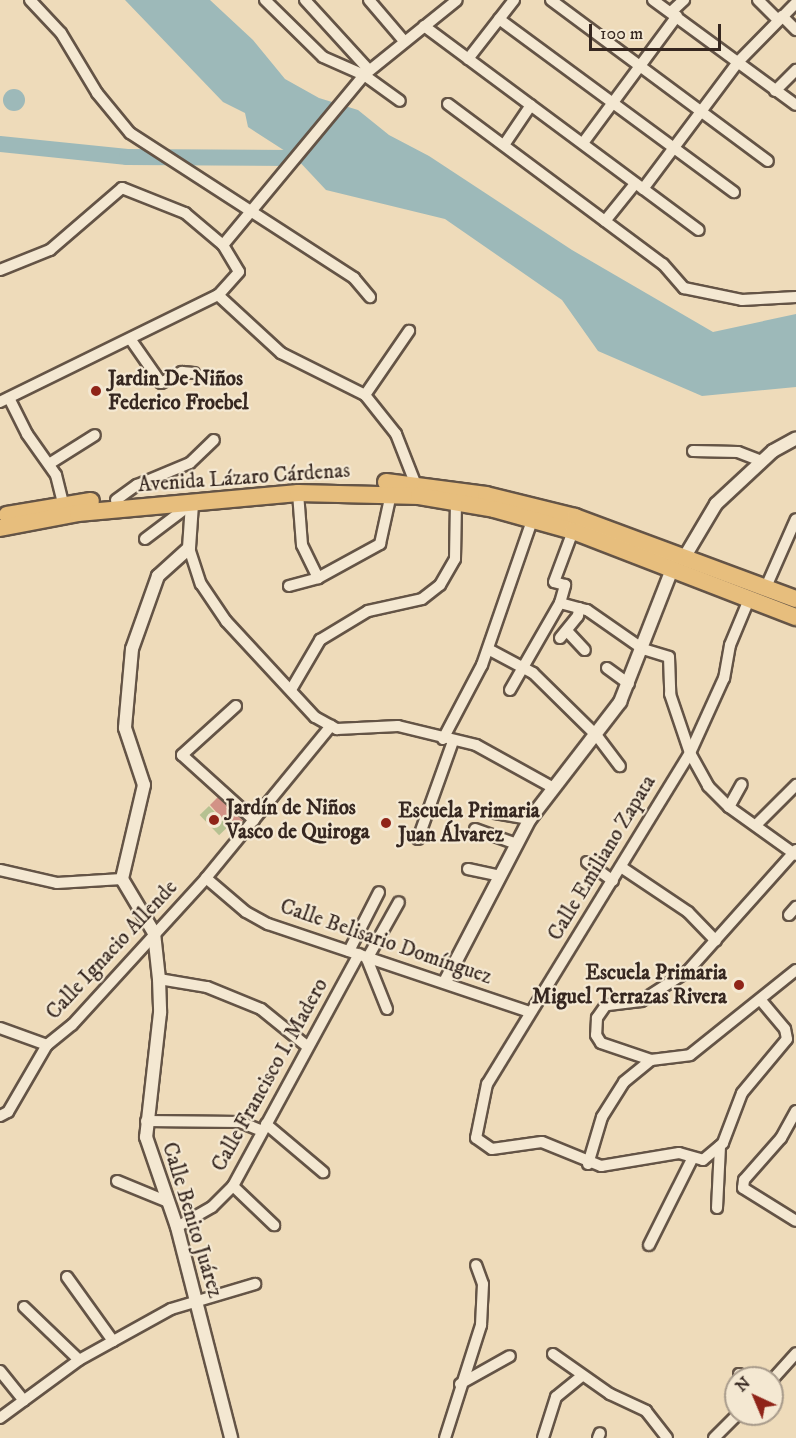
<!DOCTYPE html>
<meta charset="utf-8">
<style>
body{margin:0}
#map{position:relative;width:796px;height:1438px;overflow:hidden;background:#eedbba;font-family:"IM FELL DW Pica",serif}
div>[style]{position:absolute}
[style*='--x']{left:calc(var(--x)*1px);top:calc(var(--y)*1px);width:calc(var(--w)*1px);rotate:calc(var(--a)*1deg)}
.green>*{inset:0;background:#b6c191;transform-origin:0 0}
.water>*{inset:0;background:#9db9b9}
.round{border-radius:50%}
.river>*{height:16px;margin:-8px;padding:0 8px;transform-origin:8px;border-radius:8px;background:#9db9b9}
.building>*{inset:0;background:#d29286}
.roads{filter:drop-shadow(2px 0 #645446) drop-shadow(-2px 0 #645446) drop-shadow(0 2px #645446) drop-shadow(0 -2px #645446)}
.minor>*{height:10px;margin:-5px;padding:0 5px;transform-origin:5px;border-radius:5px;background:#f4e8d2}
.tertiary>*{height:12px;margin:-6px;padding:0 6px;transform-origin:6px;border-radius:6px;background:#f4e8d2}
.primary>*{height:16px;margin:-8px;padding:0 8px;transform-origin:8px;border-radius:8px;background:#e7be7d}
.dots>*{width:16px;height:16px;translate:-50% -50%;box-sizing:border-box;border:3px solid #f4e8d2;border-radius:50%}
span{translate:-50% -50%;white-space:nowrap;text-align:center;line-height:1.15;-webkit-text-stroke:4.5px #f4e8d2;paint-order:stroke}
.poi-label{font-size:21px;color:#362720;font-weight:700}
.left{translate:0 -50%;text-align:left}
.right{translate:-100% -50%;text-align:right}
.street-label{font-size:21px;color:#362720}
.north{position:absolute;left:724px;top:1366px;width:60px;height:60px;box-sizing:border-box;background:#f4e8d2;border:2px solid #a89b8b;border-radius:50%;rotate:316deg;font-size:16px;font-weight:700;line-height:24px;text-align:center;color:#362720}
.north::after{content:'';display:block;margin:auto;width:21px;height:27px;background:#8f2418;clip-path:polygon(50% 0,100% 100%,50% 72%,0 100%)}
.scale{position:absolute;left:589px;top:24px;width:132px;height:27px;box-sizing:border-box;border:3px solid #362720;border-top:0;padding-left:8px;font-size:18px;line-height:21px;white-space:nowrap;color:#362720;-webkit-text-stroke:4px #f4e8d2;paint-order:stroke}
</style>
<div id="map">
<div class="green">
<div style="left:209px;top:806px;width:28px;height:13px;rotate:46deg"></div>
</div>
<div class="water">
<div style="clip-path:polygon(125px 0,210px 0,253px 40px,285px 79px,319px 98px,358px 110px,389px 135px,429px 156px,572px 250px,713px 332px,796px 314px,796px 387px,702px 396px,598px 351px,562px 300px,445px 219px,326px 190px,296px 158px,248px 127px,245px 113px,223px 102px)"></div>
<div class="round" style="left:3px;top:89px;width:22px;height:22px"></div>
</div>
<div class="river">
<div style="--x:0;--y:144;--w:128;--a:5.8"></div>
<div style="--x:127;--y:157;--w:169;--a:0.3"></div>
</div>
<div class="building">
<div style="clip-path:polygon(218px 797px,243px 821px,234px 832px,210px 805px)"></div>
</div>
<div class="roads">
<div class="minor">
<div style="--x:30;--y:0;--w:45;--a:46.8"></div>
<div style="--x:61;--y:33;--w:70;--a:59"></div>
<div style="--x:97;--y:93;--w:52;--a:50.5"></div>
<div style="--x:130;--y:133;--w:267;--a:32.9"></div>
<div style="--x:354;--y:278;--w:25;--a:50"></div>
<div style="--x:265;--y:0;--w:81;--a:44.5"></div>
<div style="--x:323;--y:57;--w:45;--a:23.7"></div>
<div style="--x:364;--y:75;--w:44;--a:35.8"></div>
<div style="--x:305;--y:0;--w:95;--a:47.6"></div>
<div style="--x:369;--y:0;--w:52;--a:49.6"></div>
<div style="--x:551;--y:0;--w:270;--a:36.6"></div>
<div style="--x:653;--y:0;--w:177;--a:36.3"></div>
<div style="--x:758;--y:0;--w:28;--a:45"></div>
<div style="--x:671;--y:12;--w:18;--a:-43"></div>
<div style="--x:782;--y:16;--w:20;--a:45"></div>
<div style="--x:499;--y:19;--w:292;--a:36.4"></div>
<div style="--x:424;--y:26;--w:342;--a:36.6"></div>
<div style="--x:468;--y:59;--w:75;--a:-52.1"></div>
<div style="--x:775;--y:91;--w:30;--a:-45"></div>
<div style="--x:448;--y:104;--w:268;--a:36.7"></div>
<div style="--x:663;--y:264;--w:32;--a:49"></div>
<div style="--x:684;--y:288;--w:59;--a:11.7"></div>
<div style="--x:742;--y:300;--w:54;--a:-3.2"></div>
<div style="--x:583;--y:143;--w:158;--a:-53.5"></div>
<div style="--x:504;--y:145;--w:48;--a:-56"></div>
<div style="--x:643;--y:189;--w:159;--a:-53.2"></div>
<div style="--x:738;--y:62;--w:83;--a:-45.5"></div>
<div style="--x:605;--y:221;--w:48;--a:-51"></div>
<div style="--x:223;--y:245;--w:221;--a:-50.3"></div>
<div style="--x:364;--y:75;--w:119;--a:-38.9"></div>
<div style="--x:0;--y:270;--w:54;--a:-21.8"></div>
<div style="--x:50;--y:250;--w:95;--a:-40.7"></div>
<div style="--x:122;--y:188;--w:68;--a:21.6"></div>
<div style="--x:185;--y:213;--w:50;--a:40.1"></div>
<div style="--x:223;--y:245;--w:31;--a:59"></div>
<div style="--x:239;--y:272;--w:31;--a:132"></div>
<div style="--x:218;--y:295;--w:243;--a:153.9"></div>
<div style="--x:218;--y:295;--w:86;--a:42.6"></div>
<div style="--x:281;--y:353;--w:94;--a:26.6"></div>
<div style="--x:365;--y:395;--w:50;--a:51.5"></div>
<div style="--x:396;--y:434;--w:60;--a:68.6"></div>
<div style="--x:131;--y:340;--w:52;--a:55.1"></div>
<div style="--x:161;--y:383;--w:24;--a:-28"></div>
<div style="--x:182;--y:372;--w:12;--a:5"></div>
<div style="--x:365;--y:395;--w:78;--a:-55.5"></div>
<div style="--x:9;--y:398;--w:40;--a:63.4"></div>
<div style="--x:27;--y:434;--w:50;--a:54.7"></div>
<div style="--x:56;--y:475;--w:29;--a:76"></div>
<div style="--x:693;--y:451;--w:45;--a:1.3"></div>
<div style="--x:738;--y:452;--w:25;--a:21"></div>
<div style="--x:49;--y:464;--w:54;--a:-32.2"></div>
<div style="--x:298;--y:493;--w:52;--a:85.6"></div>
<div style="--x:302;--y:545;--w:37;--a:64"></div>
<div style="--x:116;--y:500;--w:26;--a:-36"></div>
<div style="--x:137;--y:485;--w:57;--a:-22.5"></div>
<div style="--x:190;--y:463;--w:33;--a:-44"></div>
<div style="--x:145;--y:539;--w:56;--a:-37.1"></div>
<div style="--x:189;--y:548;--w:38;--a:72"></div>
<div style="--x:201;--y:584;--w:45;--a:56"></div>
<div style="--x:226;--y:621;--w:131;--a:47.2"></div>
<div style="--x:315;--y:717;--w:25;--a:29"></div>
<div style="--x:337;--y:729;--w:61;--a:-2.8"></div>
<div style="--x:398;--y:726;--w:80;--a:13.7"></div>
<div style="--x:476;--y:745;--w:89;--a:28.9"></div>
<div style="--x:289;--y:586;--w:30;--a:-15"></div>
<div style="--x:318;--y:578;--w:71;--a:-28.7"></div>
<div style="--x:380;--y:544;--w:51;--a:-77.6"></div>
<div style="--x:766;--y:587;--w:74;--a:-66.2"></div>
<div style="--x:750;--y:597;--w:52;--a:112.6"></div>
<div style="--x:730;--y:645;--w:34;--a:100"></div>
<div style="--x:724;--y:678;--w:82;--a:114.4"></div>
<div style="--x:690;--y:753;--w:388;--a:121.5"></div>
<div style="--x:487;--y:1084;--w:55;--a:101.5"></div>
<div style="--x:476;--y:1138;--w:19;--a:35"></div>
<div style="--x:492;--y:1149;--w:50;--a:-8"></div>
<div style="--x:542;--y:1142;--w:64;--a:22.1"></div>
<div style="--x:601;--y:1166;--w:79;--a:-9.5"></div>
<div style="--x:679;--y:1153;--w:25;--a:16"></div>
<div style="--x:703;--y:1160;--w:26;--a:-40"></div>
<div style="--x:723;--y:1143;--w:53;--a:-69.2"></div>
<div style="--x:742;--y:1093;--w:70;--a:-50.2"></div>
<div style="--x:787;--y:1039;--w:10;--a:-101"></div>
<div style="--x:785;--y:1029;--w:35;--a:-130"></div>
<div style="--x:560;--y:603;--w:28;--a:15"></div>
<div style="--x:587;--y:610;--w:68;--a:34.9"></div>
<div style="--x:643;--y:649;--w:27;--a:17"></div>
<div style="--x:669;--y:657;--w:37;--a:88"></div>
<div style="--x:670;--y:694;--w:62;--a:71.3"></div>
<div style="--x:690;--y:753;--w:38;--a:61"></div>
<div style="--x:708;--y:786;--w:30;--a:45"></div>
<div style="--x:729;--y:807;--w:82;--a:35.6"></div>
<div style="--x:567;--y:631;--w:26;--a:47"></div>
<div style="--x:560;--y:638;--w:28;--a:-51"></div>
<div style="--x:578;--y:616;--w:8;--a:-83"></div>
<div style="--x:488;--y:649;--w:51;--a:28.1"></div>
<div style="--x:533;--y:673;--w:90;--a:44.5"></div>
<div style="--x:597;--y:736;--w:38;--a:53"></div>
<div style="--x:607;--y:668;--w:27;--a:36"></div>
<div style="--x:292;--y:688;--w:56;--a:-59.7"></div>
<div style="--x:320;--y:640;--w:56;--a:-31.1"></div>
<div style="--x:368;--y:611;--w:55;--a:-12.5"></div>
<div style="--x:422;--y:599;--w:23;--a:-38"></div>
<div style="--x:440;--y:585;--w:30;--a:-60"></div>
<div style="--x:455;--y:559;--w:57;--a:-89"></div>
<div style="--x:510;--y:690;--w:100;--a:-60.1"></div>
<div style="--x:560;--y:603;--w:19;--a:-74"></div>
<div style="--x:565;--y:585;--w:11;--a:-165"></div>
<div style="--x:554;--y:582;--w:54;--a:-69.6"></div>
<div style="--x:236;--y:706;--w:73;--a:137.8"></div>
<div style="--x:182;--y:755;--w:97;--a:42.1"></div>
<div style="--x:443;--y:739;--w:84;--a:-62.2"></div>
<div style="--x:482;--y:665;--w:156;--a:-70.9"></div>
<div style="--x:729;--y:807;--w:26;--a:-61"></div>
<div style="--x:495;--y:813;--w:36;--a:10"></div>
<div style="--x:756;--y:825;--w:57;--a:-45"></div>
<div style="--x:475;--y:829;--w:45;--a:19.7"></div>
<div style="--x:418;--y:839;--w:104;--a:-70.3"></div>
<div style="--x:796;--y:850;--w:162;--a:131.8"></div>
<div style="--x:688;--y:971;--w:56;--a:147.4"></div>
<div style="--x:641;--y:1001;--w:35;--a:173"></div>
<div style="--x:606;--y:1005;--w:16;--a:125"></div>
<div style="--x:597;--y:1018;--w:17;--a:93"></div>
<div style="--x:596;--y:1035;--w:9;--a:58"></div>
<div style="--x:601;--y:1043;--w:53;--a:18.8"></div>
<div style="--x:651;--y:1060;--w:39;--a:-7"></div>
<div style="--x:690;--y:1055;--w:136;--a:-38.7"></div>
<div style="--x:587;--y:862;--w:32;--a:36"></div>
<div style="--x:621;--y:867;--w:81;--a:33.9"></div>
<div style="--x:688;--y:912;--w:40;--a:46"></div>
<div style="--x:468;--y:869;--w:33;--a:12"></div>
<div style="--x:0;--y:870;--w:58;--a:12.8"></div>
<div style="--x:57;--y:883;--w:65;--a:-3.5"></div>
<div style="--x:206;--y:878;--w:52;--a:40.4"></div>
<div style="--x:246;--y:912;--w:25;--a:29"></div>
<div style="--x:268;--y:924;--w:276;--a:18.6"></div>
<div style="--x:789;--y:915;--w:11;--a:-49"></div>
<div style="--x:349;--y:951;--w:66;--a:-63"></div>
<div style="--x:159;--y:979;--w:49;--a:9.5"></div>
<div style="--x:207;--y:987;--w:58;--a:22.2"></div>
<div style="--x:261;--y:1009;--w:60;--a:39"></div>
<div style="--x:387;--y:1009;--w:54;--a:-111.8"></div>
<div style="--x:367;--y:959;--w:65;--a:-60.7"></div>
<div style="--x:0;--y:1028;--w:50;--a:19.9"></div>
<div style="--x:796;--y:1111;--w:31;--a:119"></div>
<div style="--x:781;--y:1138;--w:56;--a:131.4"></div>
<div style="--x:744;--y:1180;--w:8;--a:97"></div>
<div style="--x:743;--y:1188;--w:62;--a:31.9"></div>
<div style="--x:0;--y:1116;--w:9;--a:-27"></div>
<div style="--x:8;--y:1112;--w:78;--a:-59.8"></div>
<div style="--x:47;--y:1045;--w:32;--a:-39"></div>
<div style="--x:72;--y:1025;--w:199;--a:-47.6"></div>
<div style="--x:206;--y:878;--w:197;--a:-50.6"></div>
<div style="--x:146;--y:1121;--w:94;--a:0.6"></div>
<div style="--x:240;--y:1122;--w:24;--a:22"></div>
<div style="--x:266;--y:1124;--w:75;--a:40.1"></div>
<div style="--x:588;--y:1164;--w:49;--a:-73.4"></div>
<div style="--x:602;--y:1117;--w:41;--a:-57.8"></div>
<div style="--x:624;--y:1082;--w:35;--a:-39"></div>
<div style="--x:117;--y:1181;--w:53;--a:22.2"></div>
<div style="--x:233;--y:1186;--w:57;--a:43.6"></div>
<div style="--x:717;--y:1208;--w:62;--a:-87.2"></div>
<div style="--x:177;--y:1227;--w:40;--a:-29.7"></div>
<div style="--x:212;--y:1207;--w:30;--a:-45"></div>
<div style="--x:233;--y:1186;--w:264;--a:-61.5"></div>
<div style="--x:649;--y:1245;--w:96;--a:-63.4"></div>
<div style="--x:67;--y:1277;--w:79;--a:54.3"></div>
<div style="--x:24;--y:1307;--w:76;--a:43.9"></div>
<div style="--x:553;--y:1354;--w:70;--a:35.1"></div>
<div style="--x:610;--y:1394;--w:40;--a:25"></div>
<div style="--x:646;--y:1411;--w:34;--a:52"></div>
<div style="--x:0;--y:1371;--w:38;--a:51"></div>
<div style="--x:739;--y:1374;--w:6;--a:45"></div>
<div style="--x:772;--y:1380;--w:36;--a:-48"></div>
<div style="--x:460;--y:1384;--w:57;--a:-29.2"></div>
<div style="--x:0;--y:1418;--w:98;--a:-36.3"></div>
<div style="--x:79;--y:1360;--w:105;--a:-29"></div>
<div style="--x:171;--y:1309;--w:88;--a:-16.6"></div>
<div style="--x:445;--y:1438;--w:119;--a:-72.3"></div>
<div style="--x:481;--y:1325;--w:41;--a:-87.2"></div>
<div style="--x:483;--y:1284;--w:20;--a:-110"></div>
<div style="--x:543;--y:1438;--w:43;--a:-72.4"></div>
<div style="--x:556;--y:1397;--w:33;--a:-39"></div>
<div style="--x:598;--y:1438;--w:5;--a:-68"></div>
<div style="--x:714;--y:1438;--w:34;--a:-45"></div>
</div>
<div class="tertiary">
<div style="--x:192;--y:504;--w:44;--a:93.9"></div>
<div style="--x:189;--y:548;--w:42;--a:137.9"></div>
<div style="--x:158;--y:576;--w:77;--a:109.6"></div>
<div style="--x:132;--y:649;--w:79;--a:95.1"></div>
<div style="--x:125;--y:728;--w:60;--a:71.6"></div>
<div style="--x:144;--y:785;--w:97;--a:103.2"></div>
<div style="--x:122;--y:879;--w:63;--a:59.3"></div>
<div style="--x:154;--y:933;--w:46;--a:83.8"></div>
<div style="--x:159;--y:979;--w:34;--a:88"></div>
<div style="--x:160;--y:1013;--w:125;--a:96.4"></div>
<div style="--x:146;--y:1137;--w:95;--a:71"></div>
<div style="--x:177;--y:1227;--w:218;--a:75.6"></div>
<div style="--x:684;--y:558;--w:63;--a:-59.3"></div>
<div style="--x:716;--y:504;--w:78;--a:-42.9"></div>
<div style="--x:773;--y:451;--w:26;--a:-29"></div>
<div style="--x:445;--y:982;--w:184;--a:-62.5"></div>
<div style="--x:530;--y:819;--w:148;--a:-52.4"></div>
<div style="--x:620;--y:702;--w:143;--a:-68.6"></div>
</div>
<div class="primary">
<div style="--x:386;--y:482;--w:101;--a:7.4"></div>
<div style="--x:486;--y:495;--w:92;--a:13.9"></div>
<div style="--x:575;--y:517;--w:236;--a:20.4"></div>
<div style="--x:7;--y:515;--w:85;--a:-9.5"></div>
<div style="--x:0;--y:528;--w:79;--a:-10.9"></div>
<div style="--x:78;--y:513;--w:221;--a:-5.2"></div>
<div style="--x:298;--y:493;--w:121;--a:1.4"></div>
<div style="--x:419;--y:496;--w:76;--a:9.8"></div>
<div style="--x:494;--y:509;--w:82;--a:15.6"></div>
<div style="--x:573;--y:531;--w:239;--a:21.1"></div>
</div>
</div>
<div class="dots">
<div style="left:96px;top:391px;background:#8f2418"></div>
<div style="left:214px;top:820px;background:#8f2418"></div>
<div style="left:386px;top:823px;background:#8f2418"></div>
<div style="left:739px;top:985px;background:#8f2418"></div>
</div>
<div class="poi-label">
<span class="left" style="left:108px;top:391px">Jardin De Niños<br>Federico Froebel</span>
<span class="left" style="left:226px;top:820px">Jardín de Niños<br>Vasco de Quiroga</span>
<span class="left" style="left:398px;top:823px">Escuela Primaria<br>Juan Álvarez</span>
<span class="right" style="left:727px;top:985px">Escuela Primaria<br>Miguel Terrazas Rivera</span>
</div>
<div class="street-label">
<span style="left:244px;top:478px;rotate:-4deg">Avenida Lázaro Cárdenas</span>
<span style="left:602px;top:858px;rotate:-59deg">Calle Emiliano Zapata</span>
<span style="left:386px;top:942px;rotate:19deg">Calle Belisario Domínguez</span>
<span style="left:112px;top:950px;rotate:-47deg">Calle Ignacio Allende</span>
<span style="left:270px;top:1075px;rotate:-61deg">Calle Francisco I. Madero</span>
<span style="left:192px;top:1220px;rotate:73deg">Calle Benito Juárez</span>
</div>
<div class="north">N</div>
<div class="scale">100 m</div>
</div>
